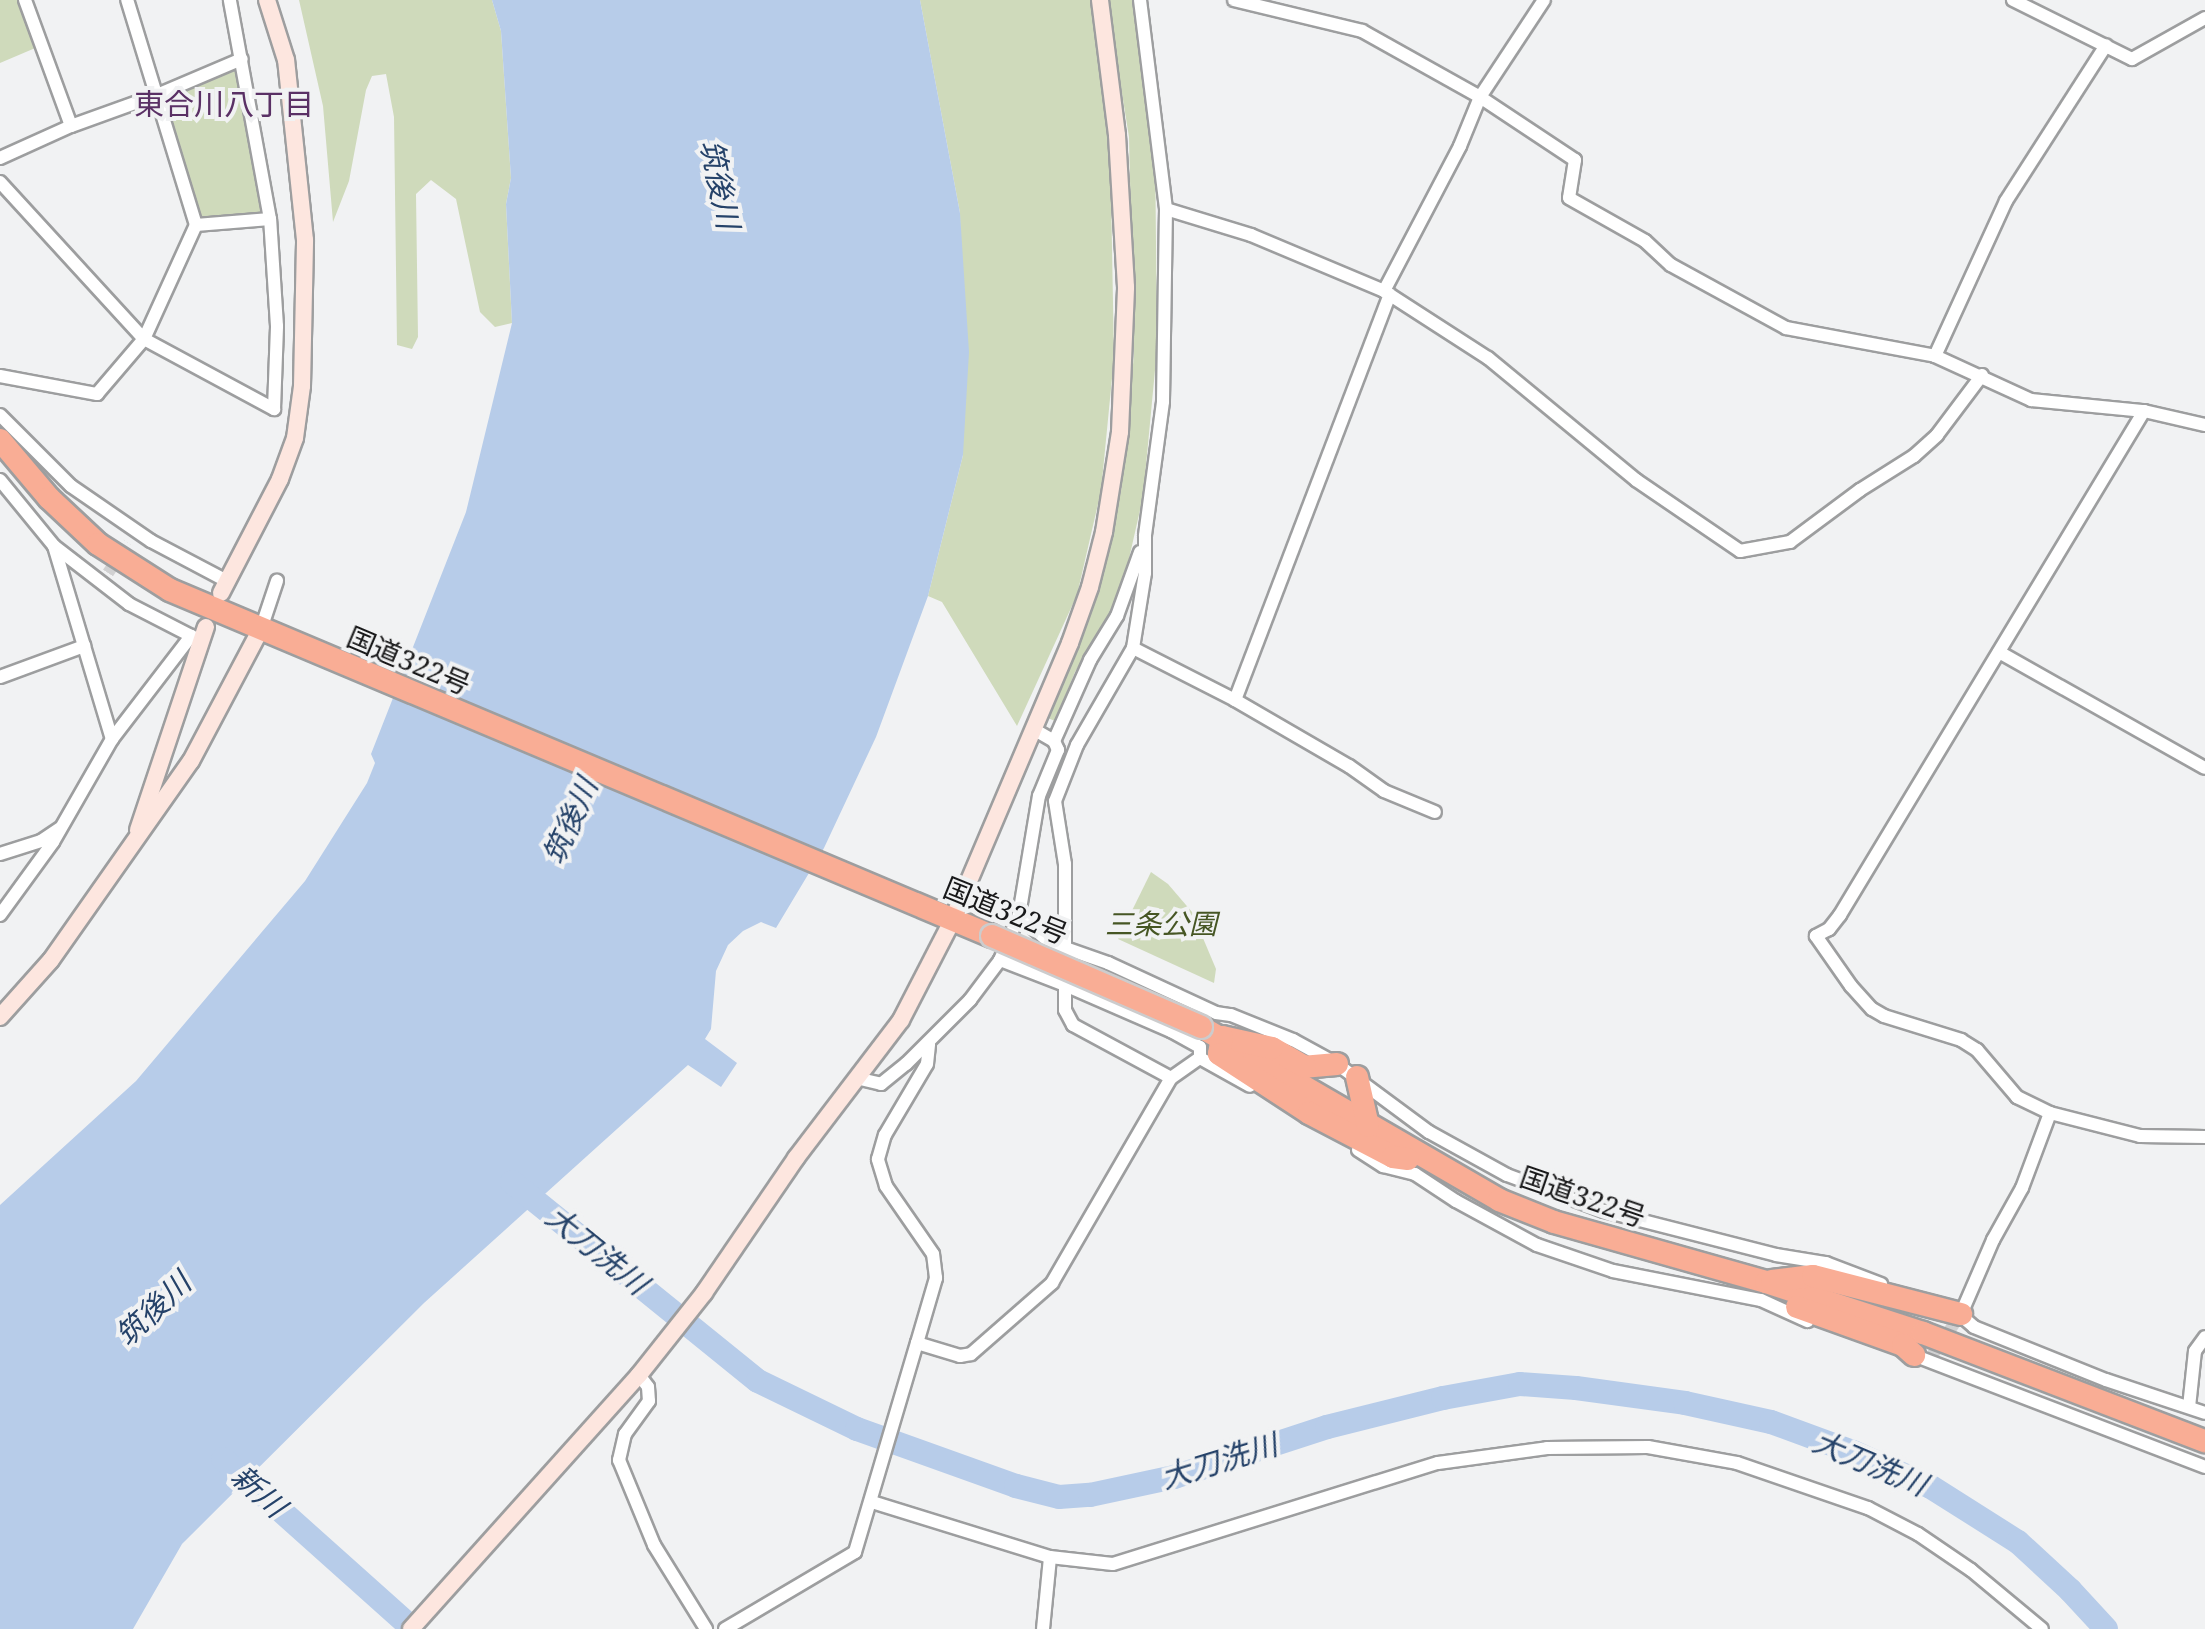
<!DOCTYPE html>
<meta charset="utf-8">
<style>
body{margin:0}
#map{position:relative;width:2205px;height:1629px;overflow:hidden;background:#f1f2f3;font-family:"Noto Serif","Noto Sans JP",serif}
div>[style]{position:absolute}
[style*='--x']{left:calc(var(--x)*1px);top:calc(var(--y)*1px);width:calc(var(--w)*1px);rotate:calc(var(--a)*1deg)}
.green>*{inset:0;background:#cfdabb}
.water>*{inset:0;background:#b7cce9}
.river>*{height:24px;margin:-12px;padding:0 12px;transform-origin:12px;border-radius:12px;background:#b7cce9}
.street-tunnel>*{height:12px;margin-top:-6px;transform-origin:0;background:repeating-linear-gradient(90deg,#d1d1d2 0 12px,transparent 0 18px)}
.roads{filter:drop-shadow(2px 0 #9d9e9f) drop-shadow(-2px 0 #9d9e9f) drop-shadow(0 2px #9d9e9f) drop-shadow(0 -2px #9d9e9f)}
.street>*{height:12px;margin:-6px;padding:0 6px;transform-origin:6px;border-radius:6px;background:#fff}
.secondary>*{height:16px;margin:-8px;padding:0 8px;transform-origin:8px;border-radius:8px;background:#fde6df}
.highway>*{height:22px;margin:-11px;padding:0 11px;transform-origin:11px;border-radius:11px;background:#f9ad95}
.bridges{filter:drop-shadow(2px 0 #cccccd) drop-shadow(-2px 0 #cccccd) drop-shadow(0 2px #cccccd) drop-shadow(0 -2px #cccccd)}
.highway-bridge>*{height:22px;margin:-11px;padding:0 11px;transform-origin:11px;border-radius:11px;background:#f9ad95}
span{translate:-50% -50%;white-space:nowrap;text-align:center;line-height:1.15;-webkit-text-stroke:8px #f1f2f3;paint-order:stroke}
.street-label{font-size:28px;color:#19191a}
.park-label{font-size:28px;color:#465624;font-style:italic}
.neighbourhood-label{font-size:30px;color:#5a3065}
.water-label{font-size:30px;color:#254269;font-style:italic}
</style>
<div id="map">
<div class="green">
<div style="clip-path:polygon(0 0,20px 0,40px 46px,0 63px)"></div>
<div style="clip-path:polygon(299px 0,492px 0,501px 31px,511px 178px,506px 204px,512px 323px,495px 327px,480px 312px,456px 199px,431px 180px,416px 194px,418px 337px,412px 349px,397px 345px,394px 117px,386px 74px,372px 76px,366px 90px,349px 181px,333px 222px,323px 106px)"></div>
<div style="clip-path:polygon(920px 0,1090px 0,1110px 135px,1114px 358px,1101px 491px,1077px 595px,1017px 726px,942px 602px,928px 596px,963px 455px,960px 213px)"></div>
<div style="clip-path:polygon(1107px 0,1135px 0,1155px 138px,1157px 349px,1143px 497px,1121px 594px,1075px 672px,1055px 721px,1048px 718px,1098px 593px,1121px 491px,1134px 354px,1129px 137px)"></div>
<div style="clip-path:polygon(242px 59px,270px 219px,196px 225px,157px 95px)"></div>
<div style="clip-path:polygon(1151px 872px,1168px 884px,1192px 912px,1216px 969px,1214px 983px,1118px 939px)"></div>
</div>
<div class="water">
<div style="clip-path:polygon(492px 0,920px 0,960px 213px,969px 352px,963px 455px,928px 596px,876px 737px,824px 848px,776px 928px,761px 922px,743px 931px,728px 945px,716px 971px,711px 1029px,705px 1039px,737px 1063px,721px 1087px,688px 1065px,424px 1303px,182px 1544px,133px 1629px,0 1629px,0 1205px,136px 1081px,305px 881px,367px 783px,375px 763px,371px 754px,466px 512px,512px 323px,506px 204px,511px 178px,501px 31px)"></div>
</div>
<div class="river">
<div style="--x:512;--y:1182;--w:316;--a:39"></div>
<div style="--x:758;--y:1381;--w:110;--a:25.9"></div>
<div style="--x:857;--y:1429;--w:169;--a:19.7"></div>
<div style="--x:1016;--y:1486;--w:44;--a:14.3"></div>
<div style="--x:1059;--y:1497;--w:31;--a:-4"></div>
<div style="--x:1090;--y:1495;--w:86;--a:-12.1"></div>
<div style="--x:1174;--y:1477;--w:161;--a:-18.1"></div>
<div style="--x:1327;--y:1427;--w:120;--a:-14"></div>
<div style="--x:1443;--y:1398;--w:78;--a:-10.3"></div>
<div style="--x:1520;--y:1384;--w:56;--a:4.1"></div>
<div style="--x:1576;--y:1388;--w:110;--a:7.8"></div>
<div style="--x:1685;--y:1403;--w:88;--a:12.5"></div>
<div style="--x:1771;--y:1422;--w:87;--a:20.1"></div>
<div style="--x:1853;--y:1452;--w:85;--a:24.2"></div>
<div style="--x:1931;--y:1487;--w:103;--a:32.3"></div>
<div style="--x:2018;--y:1542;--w:71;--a:42.7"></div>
<div style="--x:2070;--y:1590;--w:53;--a:47.3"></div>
<div style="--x:223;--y:1459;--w:255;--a:41.8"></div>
</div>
<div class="street-tunnel">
<div style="--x:108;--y:573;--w:36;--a:-56"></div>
<div style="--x:1929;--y:1360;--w:56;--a:-55.2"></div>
</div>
<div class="roads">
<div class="street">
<div style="--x:25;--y:0;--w:134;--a:69.9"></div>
<div style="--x:1140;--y:0;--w:211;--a:82.9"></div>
<div style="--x:1166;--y:209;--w:193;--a:90.9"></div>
<div style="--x:1163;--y:402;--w:135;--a:97.7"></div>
<div style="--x:1145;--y:536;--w:37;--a:90"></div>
<div style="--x:1145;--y:573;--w:76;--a:99.1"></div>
<div style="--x:1133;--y:648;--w:112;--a:120"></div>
<div style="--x:1077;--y:745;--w:60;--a:111.4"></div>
<div style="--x:1055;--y:801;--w:64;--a:81"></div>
<div style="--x:1065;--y:864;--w:121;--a:90"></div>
<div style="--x:1065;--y:985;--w:116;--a:23.5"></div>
<div style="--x:1171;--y:1031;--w:33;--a:29"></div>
<div style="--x:1200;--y:1047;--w:11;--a:90"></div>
<div style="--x:1234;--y:0;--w:132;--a:13.6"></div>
<div style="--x:1362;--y:31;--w:135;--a:29.2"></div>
<div style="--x:1480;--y:97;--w:114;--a:33.6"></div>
<div style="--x:1575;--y:160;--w:38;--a:99"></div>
<div style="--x:1569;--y:198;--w:87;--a:29.5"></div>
<div style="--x:1645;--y:241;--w:35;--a:43"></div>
<div style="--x:1671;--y:265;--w:131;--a:28.7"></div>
<div style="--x:1786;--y:328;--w:152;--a:10.6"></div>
<div style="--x:1935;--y:356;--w:106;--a:24.6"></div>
<div style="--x:2031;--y:400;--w:114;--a:5.6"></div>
<div style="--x:2144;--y:411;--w:63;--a:12.9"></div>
<div style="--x:2013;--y:0;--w:133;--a:26.4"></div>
<div style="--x:2132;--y:59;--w:84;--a:-29.3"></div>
<div style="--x:0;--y:158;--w:78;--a:-24.3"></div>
<div style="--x:71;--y:126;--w:91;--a:-19.8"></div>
<div style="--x:157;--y:95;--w:92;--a:-23"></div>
<div style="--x:0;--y:182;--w:213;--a:47.5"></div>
<div style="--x:144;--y:339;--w:148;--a:28.3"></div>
<div style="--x:274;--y:409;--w:83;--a:-87.9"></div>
<div style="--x:277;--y:326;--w:107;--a:-93.7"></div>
<div style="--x:270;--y:219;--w:223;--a:-100.4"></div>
<div style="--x:1166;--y:209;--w:89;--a:17"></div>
<div style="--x:1251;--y:235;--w:144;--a:22.8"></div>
<div style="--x:1384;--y:291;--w:124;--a:32.8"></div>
<div style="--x:1488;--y:358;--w:192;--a:39.5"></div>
<div style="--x:1636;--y:480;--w:126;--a:34.3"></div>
<div style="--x:1740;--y:551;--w:51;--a:-10.2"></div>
<div style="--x:1790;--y:542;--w:87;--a:-36.6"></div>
<div style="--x:1860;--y:490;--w:64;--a:-32.2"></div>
<div style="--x:1914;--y:456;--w:31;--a:-42"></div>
<div style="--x:1937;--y:435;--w:75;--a:-53.1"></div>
<div style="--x:196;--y:225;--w:74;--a:-4.6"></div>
<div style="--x:1384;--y:291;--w:164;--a:-62.3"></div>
<div style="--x:1460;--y:146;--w:53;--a:-67.8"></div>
<div style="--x:1480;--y:97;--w:116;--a:-56.6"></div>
<div style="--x:1935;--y:356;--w:170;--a:-65.4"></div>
<div style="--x:2006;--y:201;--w:185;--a:-57.3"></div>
<div style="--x:0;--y:376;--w:99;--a:10.5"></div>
<div style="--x:97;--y:394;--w:72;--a:-49.5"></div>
<div style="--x:144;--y:339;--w:125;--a:-65.5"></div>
<div style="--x:196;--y:225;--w:235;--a:-107"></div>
<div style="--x:2144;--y:411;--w:589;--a:121.1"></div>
<div style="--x:1840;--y:915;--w:18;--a:128"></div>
<div style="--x:1829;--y:929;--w:15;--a:152"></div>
<div style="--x:1816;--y:936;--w:61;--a:55"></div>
<div style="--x:1851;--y:986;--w:31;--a:48"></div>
<div style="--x:1872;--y:1009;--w:14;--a:30"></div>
<div style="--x:1884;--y:1016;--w:81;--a:17.3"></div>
<div style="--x:1961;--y:1040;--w:19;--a:32"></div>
<div style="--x:1977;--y:1050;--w:62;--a:49.6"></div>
<div style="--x:2017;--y:1097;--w:37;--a:26"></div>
<div style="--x:2050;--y:1113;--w:93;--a:14.3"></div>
<div style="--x:2140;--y:1136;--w:65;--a:0.9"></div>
<div style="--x:0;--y:415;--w:100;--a:45"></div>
<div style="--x:71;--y:486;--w:97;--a:34.5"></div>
<div style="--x:151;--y:541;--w:86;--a:27.8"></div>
<div style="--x:0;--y:480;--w:85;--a:50.7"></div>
<div style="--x:54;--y:546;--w:95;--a:37.7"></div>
<div style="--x:129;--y:604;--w:76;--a:27.2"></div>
<div style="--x:54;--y:546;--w:202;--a:73.3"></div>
<div style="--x:261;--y:629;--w:51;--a:-71.6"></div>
<div style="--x:1133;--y:648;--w:114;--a:27"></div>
<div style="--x:1235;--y:700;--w:132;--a:30.1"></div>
<div style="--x:1349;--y:766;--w:43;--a:35.5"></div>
<div style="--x:1384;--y:791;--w:55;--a:22.4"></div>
<div style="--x:1999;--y:652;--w:236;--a:29.4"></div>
<div style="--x:0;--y:677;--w:90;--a:-20.3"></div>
<div style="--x:1235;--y:700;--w:434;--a:-69.1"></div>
<div style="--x:1054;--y:741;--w:89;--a:-66"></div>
<div style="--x:1090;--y:660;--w:52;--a:-58.5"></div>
<div style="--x:1117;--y:616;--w:68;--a:-70.2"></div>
<div style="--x:0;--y:854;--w:43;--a:-17.6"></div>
<div style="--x:41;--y:841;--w:22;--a:-34"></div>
<div style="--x:0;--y:915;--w:90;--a:-54"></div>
<div style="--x:53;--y:842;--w:119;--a:-60.2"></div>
<div style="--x:112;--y:739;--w:130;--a:-52.5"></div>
<div style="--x:1019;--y:915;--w:36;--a:42"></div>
<div style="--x:1046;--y:939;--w:21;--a:25"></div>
<div style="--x:1065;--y:948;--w:46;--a:19.2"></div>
<div style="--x:1108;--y:963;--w:119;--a:24.8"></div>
<div style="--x:1216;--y:1013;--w:15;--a:8"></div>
<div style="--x:1231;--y:1015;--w:67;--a:22"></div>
<div style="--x:1293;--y:1040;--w:50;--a:28.6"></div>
<div style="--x:1337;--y:1064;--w:114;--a:36.5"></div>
<div style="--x:1429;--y:1132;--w:89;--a:28.9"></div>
<div style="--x:1507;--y:1175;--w:103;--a:20.4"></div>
<div style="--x:1604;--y:1211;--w:178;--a:14.3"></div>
<div style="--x:1776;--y:1255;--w:51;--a:9.1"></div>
<div style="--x:1826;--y:1263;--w:59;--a:20.9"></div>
<div style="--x:1000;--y:960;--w:70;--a:21"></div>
<div style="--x:1065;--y:985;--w:25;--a:90"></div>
<div style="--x:1065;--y:1010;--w:17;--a:62"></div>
<div style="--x:1073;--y:1025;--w:111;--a:28.4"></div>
<div style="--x:1200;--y:1058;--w:57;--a:29.2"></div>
<div style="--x:856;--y:1078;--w:26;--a:13"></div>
<div style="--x:881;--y:1084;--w:32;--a:-39"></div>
<div style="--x:906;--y:1064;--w:91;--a:-45"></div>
<div style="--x:970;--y:1000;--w:50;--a:-53.1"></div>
<div style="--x:1000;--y:960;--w:49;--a:-67.1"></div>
<div style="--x:1019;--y:915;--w:121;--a:-80.5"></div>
<div style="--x:1039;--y:796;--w:50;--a:-67.6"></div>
<div style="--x:1058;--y:750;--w:10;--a:-114"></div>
<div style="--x:1054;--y:741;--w:24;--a:-150"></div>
<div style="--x:1358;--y:1150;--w:30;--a:33"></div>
<div style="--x:1383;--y:1166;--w:33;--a:14"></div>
<div style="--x:1415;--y:1174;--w:49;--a:33.4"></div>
<div style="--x:1456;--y:1201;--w:92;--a:28.5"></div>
<div style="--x:1537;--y:1245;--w:80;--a:18.9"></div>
<div style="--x:1613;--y:1271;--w:151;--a:11.1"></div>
<div style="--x:1761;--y:1300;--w:51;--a:24.5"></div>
<div style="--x:1958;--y:1313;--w:21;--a:41"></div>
<div style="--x:1974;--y:1327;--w:142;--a:21.9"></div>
<div style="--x:2106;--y:1380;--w:104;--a:18.4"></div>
<div style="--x:1961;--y:1314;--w:81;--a:-66.6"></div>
<div style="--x:1993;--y:1240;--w:60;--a:-60.9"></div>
<div style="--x:2022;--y:1188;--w:80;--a:-69.5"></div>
<div style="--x:917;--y:1343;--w:68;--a:-73.7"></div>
<div style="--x:936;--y:1278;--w:24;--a:-97"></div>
<div style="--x:933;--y:1254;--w:83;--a:-124.7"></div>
<div style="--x:886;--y:1186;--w:28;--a:-107"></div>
<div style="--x:878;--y:1159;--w:25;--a:-74"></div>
<div style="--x:885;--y:1135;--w:82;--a:-59.4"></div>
<div style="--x:927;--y:1064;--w:20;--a:-84"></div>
<div style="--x:1908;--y:1353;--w:318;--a:21"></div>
<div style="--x:639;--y:1375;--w:15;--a:53"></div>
<div style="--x:648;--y:1387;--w:14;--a:86"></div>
<div style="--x:649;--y:1401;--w:41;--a:126"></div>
<div style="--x:625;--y:1434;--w:27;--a:103"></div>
<div style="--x:619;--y:1460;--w:92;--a:67.6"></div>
<div style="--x:654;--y:1545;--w:99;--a:58.2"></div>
<div style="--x:2189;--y:1407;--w:56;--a:-83.9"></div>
<div style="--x:2195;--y:1351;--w:17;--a:-54"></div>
<div style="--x:872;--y:1502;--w:186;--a:17.2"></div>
<div style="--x:1050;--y:1557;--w:63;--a:6.3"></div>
<div style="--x:1113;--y:1564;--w:340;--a:-17.3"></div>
<div style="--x:1438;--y:1463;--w:110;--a:-7.8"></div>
<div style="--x:1547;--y:1448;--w:101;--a:-0.6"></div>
<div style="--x:1648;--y:1447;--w:90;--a:10.2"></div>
<div style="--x:1737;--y:1463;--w:139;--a:19"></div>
<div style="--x:1868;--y:1508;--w:56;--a:27.5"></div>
<div style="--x:1918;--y:1534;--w:64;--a:34.2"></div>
<div style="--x:1971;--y:1570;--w:92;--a:39.7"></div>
<div style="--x:725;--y:1629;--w:151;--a:-30.6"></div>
<div style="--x:855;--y:1552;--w:218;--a:-73.5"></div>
<div style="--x:917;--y:1343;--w:45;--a:16.8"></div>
<div style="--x:960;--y:1356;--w:11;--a:-10"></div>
<div style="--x:971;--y:1354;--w:108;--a:-41.2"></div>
<div style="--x:1052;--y:1283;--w:237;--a:-59.9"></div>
<div style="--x:1171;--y:1078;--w:35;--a:-35"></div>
<div style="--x:1043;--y:1629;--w:72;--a:-84.4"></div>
</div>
<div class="secondary">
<div style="--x:221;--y:593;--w:128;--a:-62.6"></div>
<div style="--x:280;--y:479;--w:44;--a:-69.9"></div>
<div style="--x:295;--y:438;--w:52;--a:-82.3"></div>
<div style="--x:302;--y:386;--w:146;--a:-88.8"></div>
<div style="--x:305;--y:240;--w:181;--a:-96"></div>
<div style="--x:286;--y:60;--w:63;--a:-107.6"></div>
<div style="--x:138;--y:830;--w:214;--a:-71.5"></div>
<div style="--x:0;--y:1017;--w:76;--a:-48.2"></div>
<div style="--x:51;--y:960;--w:243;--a:-54.9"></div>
<div style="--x:191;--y:761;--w:149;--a:-62.1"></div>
<div style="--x:411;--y:1629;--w:341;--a:-48.1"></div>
<div style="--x:639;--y:1375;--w:105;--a:-51.6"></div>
<div style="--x:704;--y:1293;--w:163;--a:-55.7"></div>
<div style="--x:796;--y:1158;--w:173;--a:-52.7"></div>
<div style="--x:901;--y:1020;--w:111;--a:-62.7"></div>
<div style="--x:952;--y:921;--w:302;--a:-67"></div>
<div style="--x:1070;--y:643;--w:59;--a:-70.3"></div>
<div style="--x:1090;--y:587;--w:57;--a:-75.7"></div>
<div style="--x:1104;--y:532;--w:101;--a:-80.9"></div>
<div style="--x:1120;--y:432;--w:145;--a:-87.6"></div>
<div style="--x:1126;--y:287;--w:152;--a:-93.4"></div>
<div style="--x:1117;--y:135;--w:136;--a:-97.2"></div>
</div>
<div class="highway">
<div style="--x:0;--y:440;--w:76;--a:49.8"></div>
<div style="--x:49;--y:498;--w:67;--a:43.2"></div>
<div style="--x:98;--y:544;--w:85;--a:32.6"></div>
<div style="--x:170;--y:590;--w:892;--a:22.83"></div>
<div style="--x:1201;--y:1027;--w:345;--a:30.1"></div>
<div style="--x:1499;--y:1200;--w:59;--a:21.8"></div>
<div style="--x:1554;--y:1222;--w:220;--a:15.8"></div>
<div style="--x:1766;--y:1282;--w:165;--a:18"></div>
<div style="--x:1923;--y:1333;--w:302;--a:21"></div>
<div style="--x:1337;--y:1064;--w:32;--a:175"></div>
<div style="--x:1305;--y:1067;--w:38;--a:-150"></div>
<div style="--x:1272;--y:1048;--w:51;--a:-167.6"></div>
<div style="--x:1222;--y:1037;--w:17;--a:100"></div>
<div style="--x:1219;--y:1054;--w:108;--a:33.2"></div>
<div style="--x:1309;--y:1113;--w:95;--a:27.6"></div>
<div style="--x:1393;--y:1157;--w:15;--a:8"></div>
<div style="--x:1357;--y:1077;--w:50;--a:77.3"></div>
<div style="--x:1772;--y:1281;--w:41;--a:-7"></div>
<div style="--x:1813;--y:1276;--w:153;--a:14.4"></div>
<div style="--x:1797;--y:1307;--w:113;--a:19.7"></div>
<div style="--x:1903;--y:1345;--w:15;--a:42"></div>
</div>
</div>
<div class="bridges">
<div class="highway-bridge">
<div style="--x:992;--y:936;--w:228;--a:23.5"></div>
</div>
</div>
<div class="street-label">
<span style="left:409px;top:660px;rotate:23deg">国道322号</span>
<span style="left:1006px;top:910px;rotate:22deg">国道322号</span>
<span style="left:1583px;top:1196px;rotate:19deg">国道322号</span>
</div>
<div class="park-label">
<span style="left:1161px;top:923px">三条公園</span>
</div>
<div class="neighbourhood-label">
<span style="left:224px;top:104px">東合川八丁目</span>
</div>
<div class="water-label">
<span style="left:720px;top:184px;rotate:78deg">筑後川</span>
<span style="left:570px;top:821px;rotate:-66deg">筑後川</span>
<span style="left:597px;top:1250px;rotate:39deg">大刀洗川</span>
<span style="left:153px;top:1309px;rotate:-44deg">筑後川</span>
<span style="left:1219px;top:1461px;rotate:-17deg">大刀洗川</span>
<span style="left:1870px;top:1463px;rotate:23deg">大刀洗川</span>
<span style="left:259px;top:1491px;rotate:42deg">新川</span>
</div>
</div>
